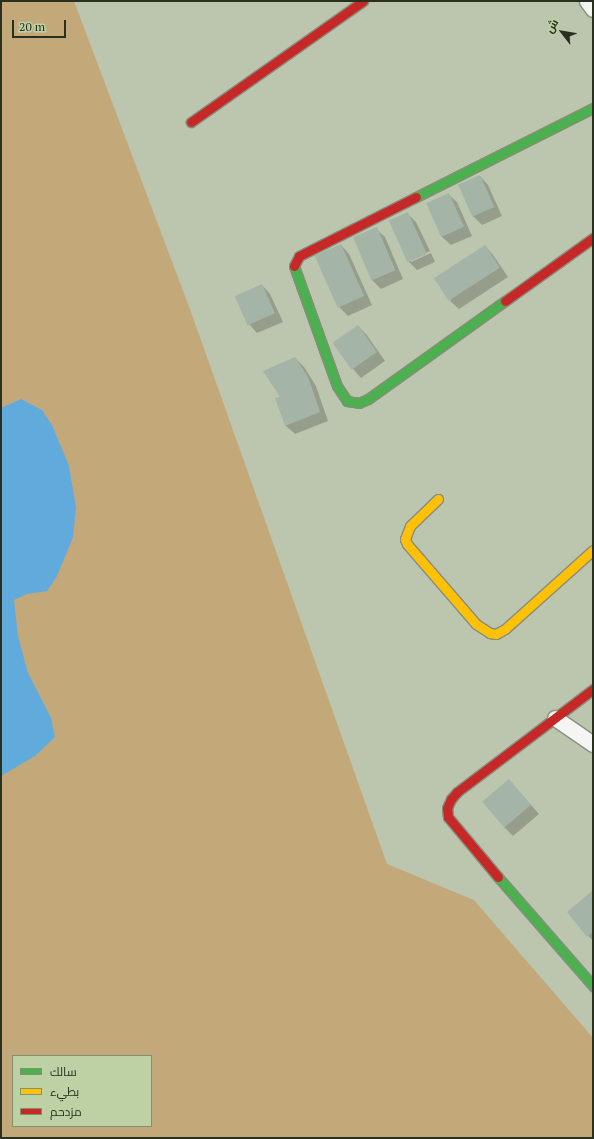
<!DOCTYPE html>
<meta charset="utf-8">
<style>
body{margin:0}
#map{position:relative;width:594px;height:1139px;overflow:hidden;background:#bcc6ae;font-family:"PT Serif",Cairo,serif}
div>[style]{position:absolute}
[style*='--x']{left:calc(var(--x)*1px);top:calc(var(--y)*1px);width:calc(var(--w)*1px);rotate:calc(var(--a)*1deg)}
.green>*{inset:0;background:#c3a87a}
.water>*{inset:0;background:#61aadc}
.shadow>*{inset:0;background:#0003}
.building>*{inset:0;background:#a4b5a8;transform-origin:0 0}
.roads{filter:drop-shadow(1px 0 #878e7c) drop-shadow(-1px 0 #878e7c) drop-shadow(0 1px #878e7c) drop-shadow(0 -1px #878e7c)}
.street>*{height:15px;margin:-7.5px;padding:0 7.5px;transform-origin:7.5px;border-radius:7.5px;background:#f5f6f3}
.fast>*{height:9px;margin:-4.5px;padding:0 4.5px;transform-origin:4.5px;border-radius:4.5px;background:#4caf50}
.slow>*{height:9px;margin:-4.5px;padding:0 4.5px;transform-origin:4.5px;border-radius:4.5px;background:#ffc107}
.jam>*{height:9px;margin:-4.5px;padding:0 4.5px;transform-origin:4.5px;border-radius:4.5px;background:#c62828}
span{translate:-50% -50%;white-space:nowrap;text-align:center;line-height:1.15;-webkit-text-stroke:4px #bdd1a4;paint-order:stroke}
.frame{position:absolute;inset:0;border:2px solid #29301e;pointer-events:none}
.legend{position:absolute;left:12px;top:1055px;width:140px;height:72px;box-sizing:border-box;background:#bdd1a4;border:1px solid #82916e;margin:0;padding:5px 7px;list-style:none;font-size:12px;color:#29301e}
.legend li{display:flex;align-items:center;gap:8px;height:20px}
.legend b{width:20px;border:1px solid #82916e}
.north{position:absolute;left:542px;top:12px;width:40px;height:40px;-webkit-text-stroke:3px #bdd1a4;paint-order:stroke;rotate:301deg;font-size:11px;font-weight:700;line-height:16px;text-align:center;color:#29301e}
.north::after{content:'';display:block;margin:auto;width:14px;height:18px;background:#29301e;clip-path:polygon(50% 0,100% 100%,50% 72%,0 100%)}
.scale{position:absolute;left:12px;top:20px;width:54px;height:18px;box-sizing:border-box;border:2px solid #29301e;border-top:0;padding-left:5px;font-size:12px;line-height:14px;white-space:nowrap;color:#29301e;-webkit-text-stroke:3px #bdd1a4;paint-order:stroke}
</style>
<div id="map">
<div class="green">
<div style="clip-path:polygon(evenodd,1px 1px,74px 1px,191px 312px,387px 864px,474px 900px,593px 1038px,593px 1138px,1px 1138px,1px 1px,13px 1056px,151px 1056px,151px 1126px,13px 1126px,13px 1056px)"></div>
</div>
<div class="water">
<div style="clip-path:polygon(21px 399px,42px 410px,52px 425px,69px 466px,76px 508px,73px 537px,57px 576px,47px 591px,27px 594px,14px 600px,18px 636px,28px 673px,51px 718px,55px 737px,35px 756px,1px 776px,1px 408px)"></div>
</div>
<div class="shadow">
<div style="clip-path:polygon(480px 176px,488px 185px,502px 216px,482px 225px,473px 216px)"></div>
<div style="clip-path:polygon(448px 194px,457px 202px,472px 236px,451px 245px,442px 237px,428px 203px)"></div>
<div style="clip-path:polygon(407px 213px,416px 222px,430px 251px,411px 260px,411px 262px,431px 253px,435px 262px,417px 270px,409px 262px,390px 222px)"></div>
<div style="clip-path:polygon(376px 229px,385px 237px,403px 279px,381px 289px,372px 280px)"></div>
<div style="clip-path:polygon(341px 245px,349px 254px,372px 305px,348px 316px,339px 307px)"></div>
<div style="clip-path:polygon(485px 246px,493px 255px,508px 277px,459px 309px,450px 301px)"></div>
<div style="clip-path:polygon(262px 285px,270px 294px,283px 322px,257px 333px,249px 324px)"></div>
<div style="clip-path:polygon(358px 326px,366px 334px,385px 361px,361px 378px,353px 369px,334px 343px)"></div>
<div style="clip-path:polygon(295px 358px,304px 367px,316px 386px,328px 421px,295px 434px,286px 426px,276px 399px,281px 397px)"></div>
<div style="clip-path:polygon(509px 780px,539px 814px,513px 836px,504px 827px)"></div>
<div style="clip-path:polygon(593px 892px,593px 941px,568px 912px)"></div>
</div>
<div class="building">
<div style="left:480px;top:175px;width:35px;height:24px;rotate:66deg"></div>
<div style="left:449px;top:193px;width:37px;height:25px;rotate:66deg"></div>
<div style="left:408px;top:212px;width:46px;height:21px;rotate:66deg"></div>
<div style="left:377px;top:227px;width:47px;height:26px;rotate:67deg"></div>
<div style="left:341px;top:244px;width:57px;height:29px;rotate:66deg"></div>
<div style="left:485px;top:245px;width:27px;height:61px;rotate:57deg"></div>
<div style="left:262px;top:284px;width:32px;height:30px;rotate:66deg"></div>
<div style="left:358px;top:325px;width:33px;height:31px;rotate:55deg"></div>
<div style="clip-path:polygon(295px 357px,308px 377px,320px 412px,285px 426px,275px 398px,280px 397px,263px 371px)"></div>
<div style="left:509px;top:779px;width:34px;height:35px;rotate:50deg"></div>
<div style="clip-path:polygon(593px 890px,593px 932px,587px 937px,567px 912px)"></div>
</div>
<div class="roads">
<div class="street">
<div style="--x:587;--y:1;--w:10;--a:53"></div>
<div style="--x:555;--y:718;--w:46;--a:34.4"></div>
</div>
<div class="fast">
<div style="--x:416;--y:197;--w:198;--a:-26.7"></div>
<div style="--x:294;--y:266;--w:127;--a:70.3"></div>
<div style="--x:337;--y:386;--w:18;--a:56"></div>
<div style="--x:347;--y:401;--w:12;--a:9"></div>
<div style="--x:359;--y:403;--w:10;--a:-24"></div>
<div style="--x:368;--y:399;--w:168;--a:-35.6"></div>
<div style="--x:498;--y:877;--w:145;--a:48.9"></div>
</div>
<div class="slow">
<div style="--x:438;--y:499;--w:39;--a:136"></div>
<div style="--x:410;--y:526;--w:14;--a:111"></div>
<div style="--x:405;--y:539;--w:5;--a:68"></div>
<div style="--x:407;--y:544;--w:106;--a:49.2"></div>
<div style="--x:476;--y:624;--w:17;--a:33"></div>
<div style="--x:490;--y:633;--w:6;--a:9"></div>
<div style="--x:496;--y:634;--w:10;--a:-29"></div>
<div style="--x:505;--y:629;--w:118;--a:-41.9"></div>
</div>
<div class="jam">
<div style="--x:191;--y:122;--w:210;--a:-35.1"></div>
<div style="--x:294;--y:266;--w:11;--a:-63"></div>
<div style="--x:299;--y:256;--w:131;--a:-26.8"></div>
<div style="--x:505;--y:301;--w:108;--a:-35.6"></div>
<div style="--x:498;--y:877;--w:78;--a:-129.8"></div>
<div style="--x:448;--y:817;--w:9;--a:-96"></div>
<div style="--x:447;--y:808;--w:10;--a:-66"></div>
<div style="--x:451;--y:799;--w:9;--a:-49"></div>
<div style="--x:457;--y:792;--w:171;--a:-37.1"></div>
</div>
</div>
<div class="frame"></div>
<ul class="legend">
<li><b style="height:5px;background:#4caf50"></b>سالك</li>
<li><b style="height:5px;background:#ffc107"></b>بطيء</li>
<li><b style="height:5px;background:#c62828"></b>مزدحم</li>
</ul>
<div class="north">ش</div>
<div class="scale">20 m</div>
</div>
